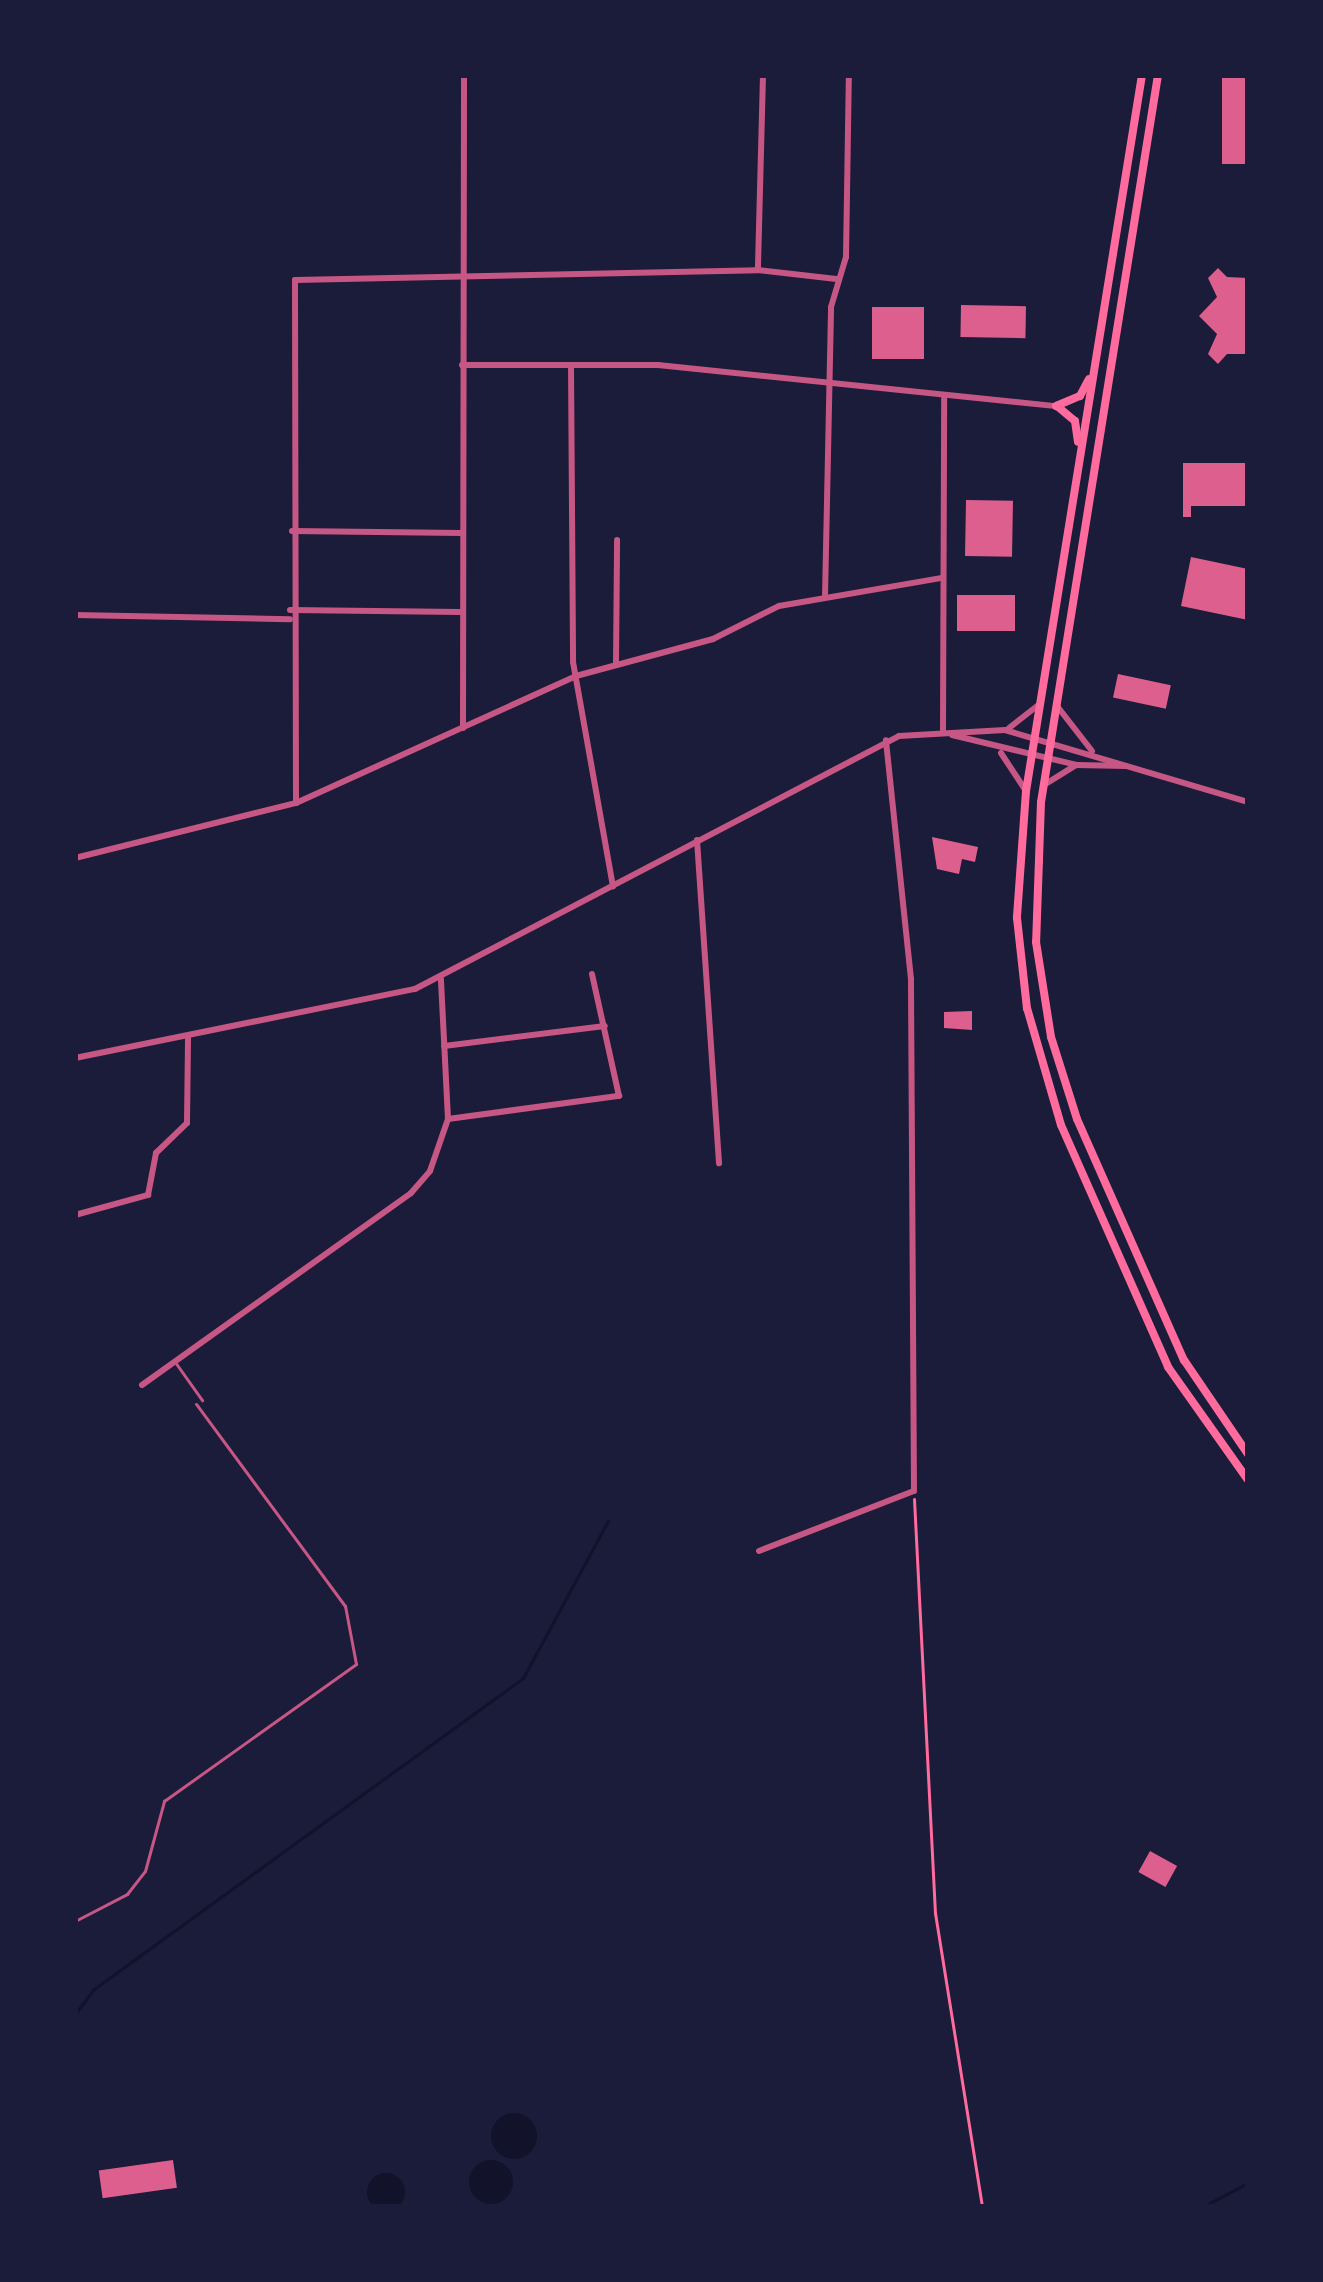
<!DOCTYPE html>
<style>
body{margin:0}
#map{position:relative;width:1323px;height:2282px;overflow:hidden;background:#1b1b3a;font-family:"Archivo Narrow",sans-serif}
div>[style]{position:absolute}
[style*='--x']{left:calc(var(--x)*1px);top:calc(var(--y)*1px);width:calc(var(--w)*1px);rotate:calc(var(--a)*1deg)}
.water>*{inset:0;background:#12122b}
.round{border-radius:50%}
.stream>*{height:3px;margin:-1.5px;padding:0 1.5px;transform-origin:1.5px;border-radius:1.5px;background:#12122b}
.building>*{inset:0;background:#dd5f8e;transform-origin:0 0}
.path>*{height:3px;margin:-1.5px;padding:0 1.5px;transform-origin:1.5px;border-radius:1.5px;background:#ff6b9d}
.service>*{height:3px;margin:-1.5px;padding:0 1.5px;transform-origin:1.5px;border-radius:1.5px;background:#c65784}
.minor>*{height:6px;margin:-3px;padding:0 3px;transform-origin:3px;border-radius:3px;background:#c65784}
.tertiary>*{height:6px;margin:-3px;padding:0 3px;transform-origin:3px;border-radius:3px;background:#c65784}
.secondary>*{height:8px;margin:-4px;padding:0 4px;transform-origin:4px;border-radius:4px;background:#ff6b9d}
span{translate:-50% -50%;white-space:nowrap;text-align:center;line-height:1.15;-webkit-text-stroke:10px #1b1b3a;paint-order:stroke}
.frame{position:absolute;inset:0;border:78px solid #1b1b3a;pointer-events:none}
</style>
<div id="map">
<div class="water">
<div class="round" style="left:491px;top:2113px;width:46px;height:46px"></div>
<div class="round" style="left:469px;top:2160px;width:44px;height:44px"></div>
<div class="round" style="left:367px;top:2173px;width:38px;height:38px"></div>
</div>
<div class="stream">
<div style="--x:75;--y:2014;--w:31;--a:-53"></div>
<div style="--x:94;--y:1989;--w:530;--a:-35.94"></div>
<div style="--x:523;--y:1678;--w:179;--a:-61.6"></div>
<div style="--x:1202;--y:2207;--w:52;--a:-27.6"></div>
</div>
<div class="building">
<div style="left:1222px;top:75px;width:26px;height:89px"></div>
<div style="clip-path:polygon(1218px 268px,1227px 277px,1248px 278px,1248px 354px,1227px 354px,1218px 364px,1208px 354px,1217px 334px,1199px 316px,1217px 297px,1208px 278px)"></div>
<div style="left:961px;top:305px;width:65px;height:32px;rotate:1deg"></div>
<div style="left:872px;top:307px;width:52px;height:52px"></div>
<div style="clip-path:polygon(1183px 463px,1248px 463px,1248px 506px,1191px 506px,1191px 517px,1183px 517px)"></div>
<div style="left:966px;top:500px;width:47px;height:56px;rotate:1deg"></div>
<div style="clip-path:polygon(1191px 557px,1248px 569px,1248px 620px,1181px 606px)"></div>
<div style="left:957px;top:595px;width:58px;height:36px"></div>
<div style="left:1118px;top:674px;width:54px;height:24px;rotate:12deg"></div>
<div style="clip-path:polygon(932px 837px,978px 847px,975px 862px,962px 859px,959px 874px,937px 869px)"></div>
<div style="clip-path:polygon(972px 1011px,972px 1030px,944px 1028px,944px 1012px)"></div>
<div style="left:1150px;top:1851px;width:31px;height:24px;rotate:29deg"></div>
<div style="left:173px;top:2160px;width:28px;height:75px;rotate:82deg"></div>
</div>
<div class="path">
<div style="--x:914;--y:1499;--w:415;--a:87.1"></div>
<div style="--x:935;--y:1913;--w:298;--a:80.9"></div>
</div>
<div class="service">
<div style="--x:175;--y:1362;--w:47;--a:54.6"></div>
<div style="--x:75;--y:1921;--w:59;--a:-27.4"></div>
<div style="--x:127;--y:1894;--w:29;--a:-52"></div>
<div style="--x:145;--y:1871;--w:73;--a:-74.8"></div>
<div style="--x:164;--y:1801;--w:236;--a:-35.5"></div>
<div style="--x:356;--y:1664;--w:59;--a:-100.7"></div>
<div style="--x:345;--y:1606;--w:251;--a:-126.4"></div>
</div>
<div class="minor">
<div style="--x:763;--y:75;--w:195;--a:91.5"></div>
<div style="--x:758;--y:270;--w:79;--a:6.6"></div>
<div style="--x:462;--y:365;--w:196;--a:0"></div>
<div style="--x:658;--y:365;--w:400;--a:5.9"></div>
<div style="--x:571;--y:365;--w:297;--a:89.6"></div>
<div style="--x:573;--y:662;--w:228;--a:79.9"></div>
<div style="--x:292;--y:531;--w:170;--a:0.7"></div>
<div style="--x:825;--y:597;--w:290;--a:-88.8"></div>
<div style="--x:831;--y:307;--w:52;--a:-73.3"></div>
<div style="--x:846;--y:257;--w:182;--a:-89.1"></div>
<div style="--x:290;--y:610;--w:170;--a:0.7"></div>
<div style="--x:75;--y:615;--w:215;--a:1.1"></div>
<div style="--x:616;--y:664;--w:124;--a:-89.5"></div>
<div style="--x:463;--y:728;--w:653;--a:-89.91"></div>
<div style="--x:943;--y:733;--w:338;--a:-89.8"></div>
<div style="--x:296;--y:803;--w:523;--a:-90.11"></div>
<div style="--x:295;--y:280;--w:463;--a:-1.2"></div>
<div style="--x:697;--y:840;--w:324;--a:86.1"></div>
<div style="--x:75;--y:858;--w:228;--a:-14"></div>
<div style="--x:296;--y:803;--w:307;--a:-24.4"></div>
<div style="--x:576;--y:676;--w:142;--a:-15.1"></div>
<div style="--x:713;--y:639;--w:74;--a:-26.6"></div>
<div style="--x:779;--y:606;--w:164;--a:-9.8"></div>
<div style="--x:444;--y:1046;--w:162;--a:-7.1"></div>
<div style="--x:448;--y:1119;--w:173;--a:-7.7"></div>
<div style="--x:619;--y:1096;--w:125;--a:-102.5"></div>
<div style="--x:75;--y:1215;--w:76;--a:-15.3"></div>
<div style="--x:148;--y:1195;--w:43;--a:-79.2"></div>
<div style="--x:156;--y:1153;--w:43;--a:-44.1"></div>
<div style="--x:187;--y:1123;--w:85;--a:-89.3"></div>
<div style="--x:142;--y:1385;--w:330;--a:-35.5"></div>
<div style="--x:411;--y:1193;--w:29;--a:-49"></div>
<div style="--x:430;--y:1171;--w:55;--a:-70.9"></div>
<div style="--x:448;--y:1119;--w:140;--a:-92.9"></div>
<div style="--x:759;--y:1551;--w:166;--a:-21.2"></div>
<div style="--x:914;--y:1491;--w:512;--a:-90.34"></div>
<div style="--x:911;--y:979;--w:240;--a:-96"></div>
</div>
<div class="tertiary">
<div style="--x:1057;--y:706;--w:57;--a:52.1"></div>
<div style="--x:1009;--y:728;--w:39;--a:-38"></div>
<div style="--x:952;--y:735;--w:129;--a:13.5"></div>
<div style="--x:1077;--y:765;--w:49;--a:1.2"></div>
<div style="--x:1001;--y:753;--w:45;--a:56.7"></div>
<div style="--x:1044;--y:785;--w:38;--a:-32"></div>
<div style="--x:75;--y:1058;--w:347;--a:-11.5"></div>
<div style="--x:415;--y:989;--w:546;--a:-27.6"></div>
<div style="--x:899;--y:736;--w:106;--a:-3.2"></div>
<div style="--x:1005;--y:730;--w:253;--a:16.5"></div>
</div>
<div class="secondary">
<div style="--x:1142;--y:75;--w:725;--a:99.2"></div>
<div style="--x:1026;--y:791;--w:127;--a:94.1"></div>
<div style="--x:1017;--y:918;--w:91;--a:83.7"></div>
<div style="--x:1027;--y:1008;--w:122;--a:73.8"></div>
<div style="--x:1061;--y:1125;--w:265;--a:66.1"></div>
<div style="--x:1168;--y:1367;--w:138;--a:54.7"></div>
<div style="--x:1158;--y:75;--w:736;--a:99.14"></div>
<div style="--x:1041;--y:802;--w:140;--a:92"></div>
<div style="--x:1036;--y:942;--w:96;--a:81"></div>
<div style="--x:1051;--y:1037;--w:86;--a:72.4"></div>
<div style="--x:1077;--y:1119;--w:264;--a:66.1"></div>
<div style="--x:1184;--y:1360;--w:114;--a:55.8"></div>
<div style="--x:1056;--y:406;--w:26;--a:-23"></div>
<div style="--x:1080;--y:396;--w:19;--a:-62"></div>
<div style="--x:1057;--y:406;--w:23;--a:40"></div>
<div style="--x:1075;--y:421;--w:21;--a:82"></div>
</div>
<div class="frame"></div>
</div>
